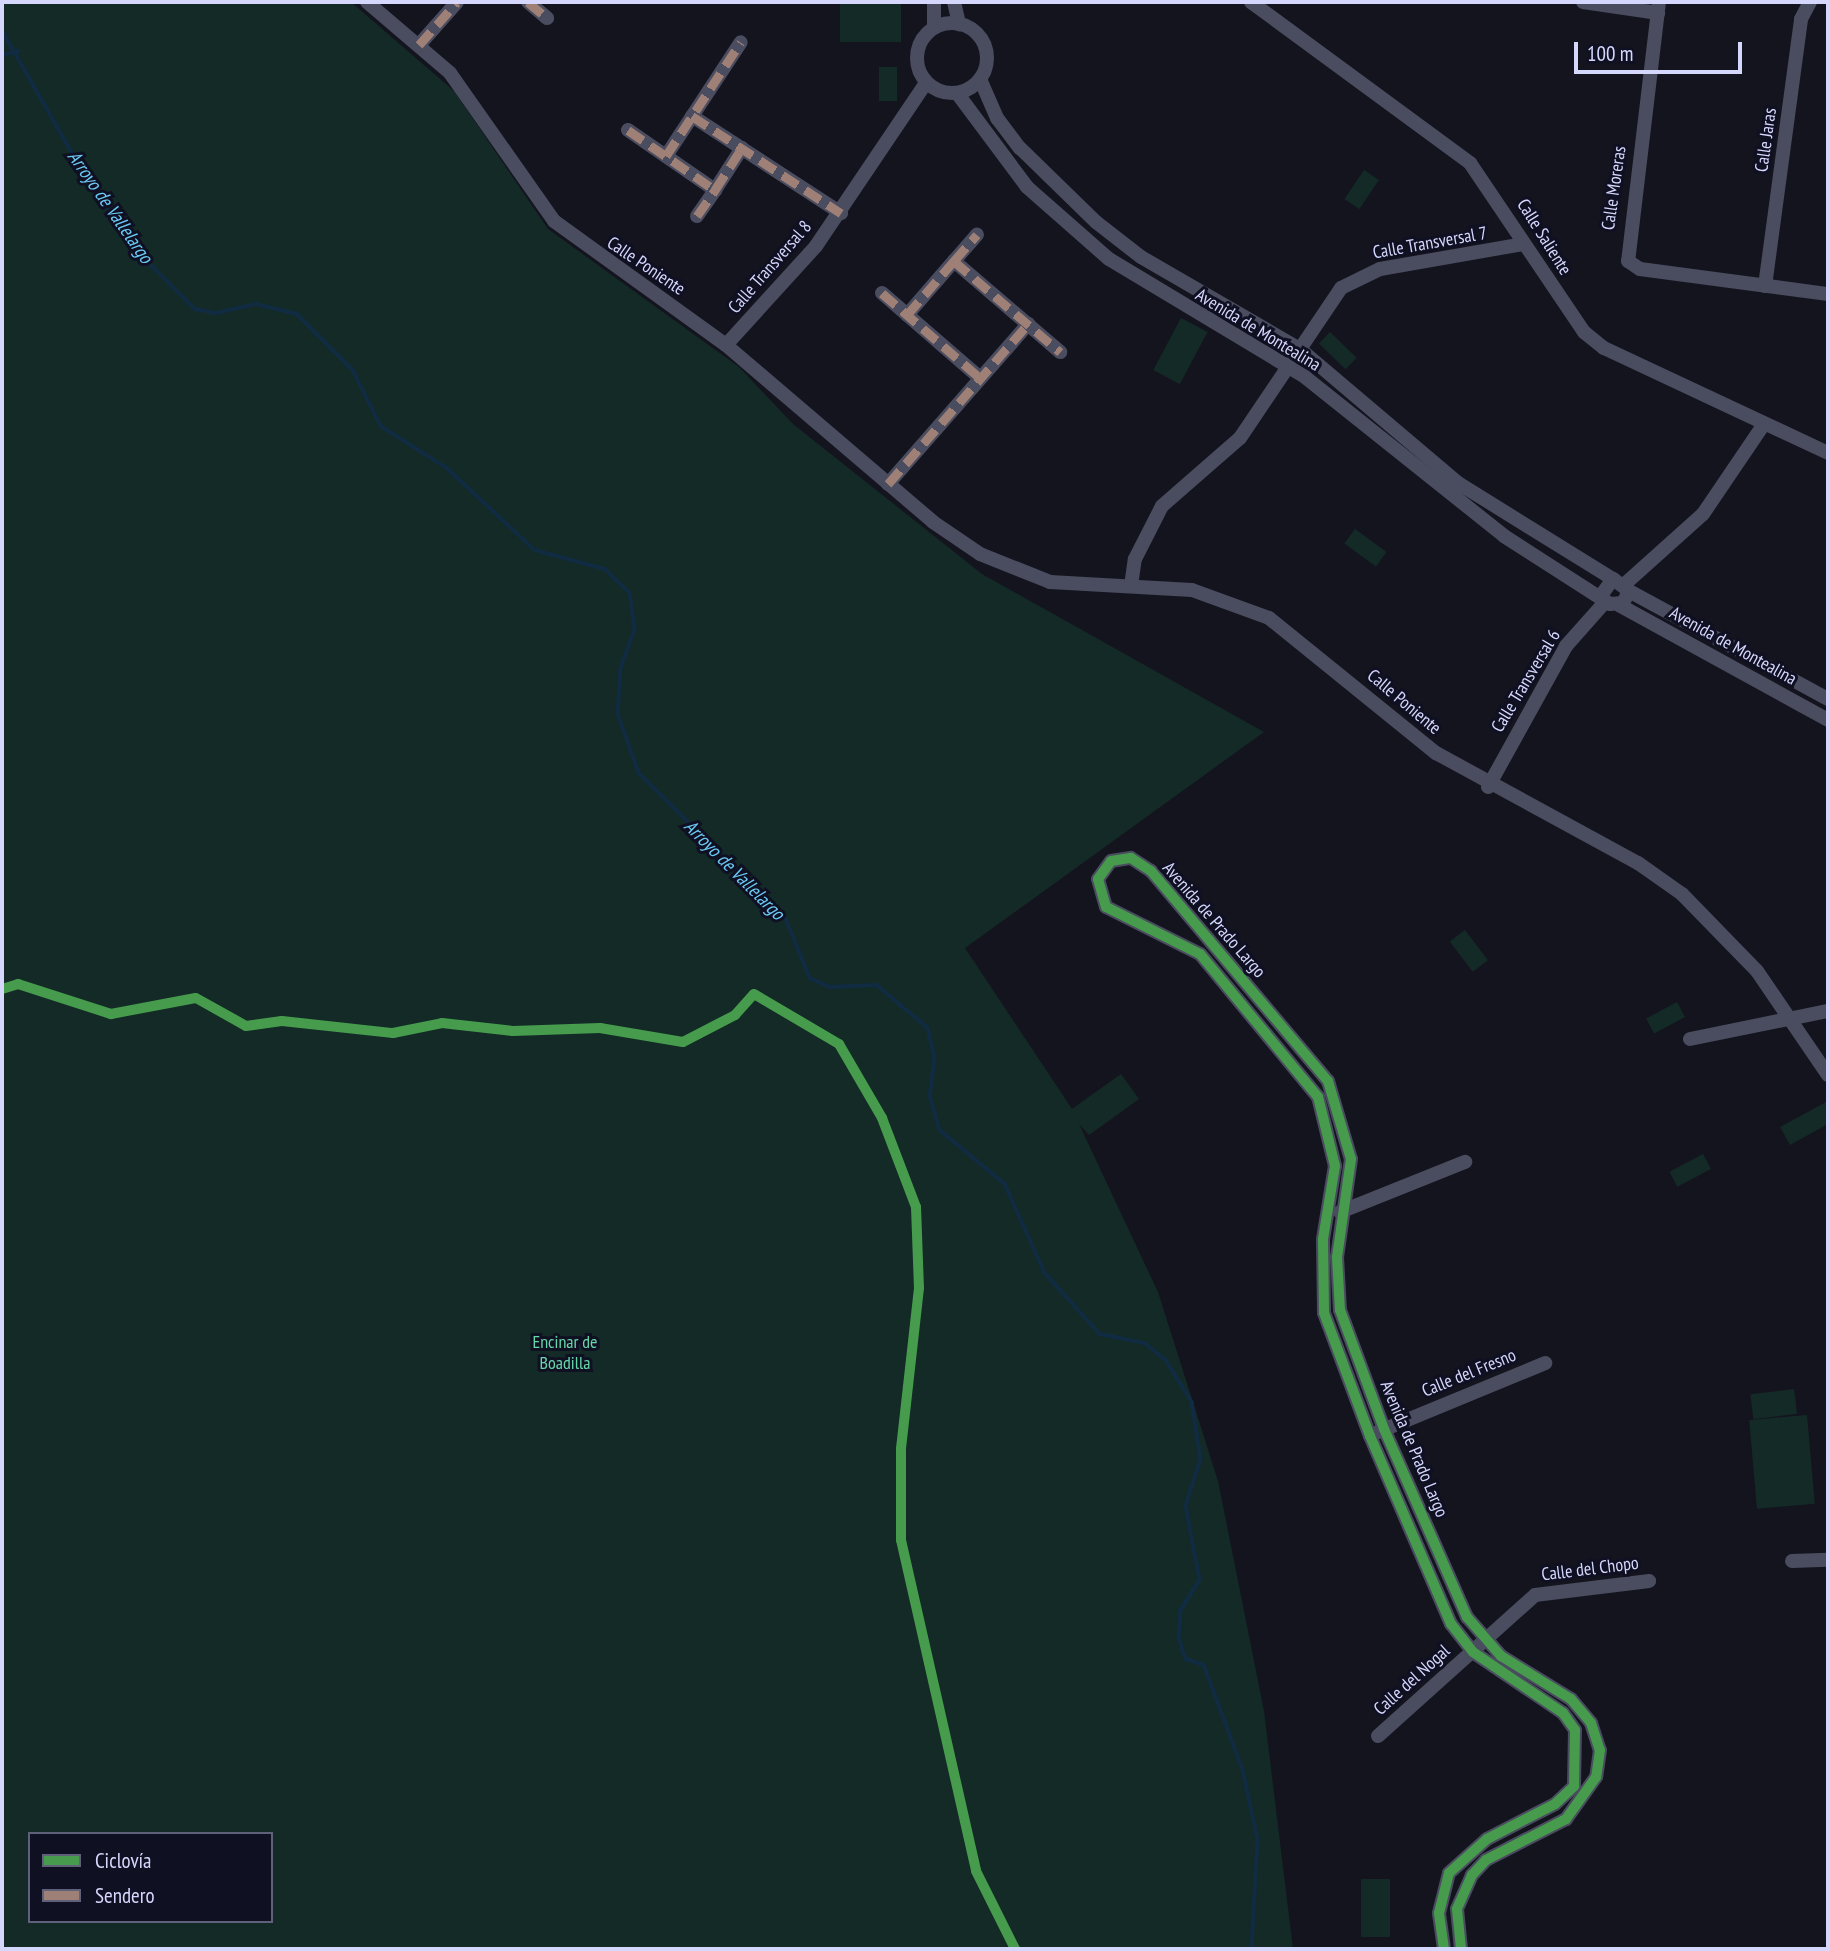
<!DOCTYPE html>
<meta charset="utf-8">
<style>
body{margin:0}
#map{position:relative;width:1830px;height:1951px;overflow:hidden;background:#14141f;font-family:"PT Sans Narrow",sans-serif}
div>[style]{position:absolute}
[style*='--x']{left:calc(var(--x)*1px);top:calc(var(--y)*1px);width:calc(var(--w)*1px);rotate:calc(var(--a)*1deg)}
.green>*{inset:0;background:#132a27;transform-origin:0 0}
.stream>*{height:3.5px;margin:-1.75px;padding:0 1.75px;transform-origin:1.75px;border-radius:1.75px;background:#112c42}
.minor>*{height:14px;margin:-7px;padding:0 7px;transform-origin:7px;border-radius:7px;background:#4a4c5f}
.minor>.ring{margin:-7px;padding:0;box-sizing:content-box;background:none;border:14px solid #4a4c5f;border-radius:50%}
.quiet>*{height:9px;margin-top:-4.5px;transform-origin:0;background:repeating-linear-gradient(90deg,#9e8076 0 18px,transparent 0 27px)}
.cycleway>*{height:10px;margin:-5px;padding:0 5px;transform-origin:5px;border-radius:5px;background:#469c4c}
span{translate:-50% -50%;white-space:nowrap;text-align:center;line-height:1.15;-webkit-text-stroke:6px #101023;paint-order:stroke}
.street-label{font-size:18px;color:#d5d7fc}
.park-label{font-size:18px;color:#66d7a9}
.water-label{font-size:19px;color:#6bcaf5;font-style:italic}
.frame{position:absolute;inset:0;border:4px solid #d5d7fc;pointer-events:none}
.legend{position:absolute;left:28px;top:1832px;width:245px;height:91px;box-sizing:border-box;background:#101023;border:2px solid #5f607a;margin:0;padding:9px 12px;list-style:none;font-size:21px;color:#d5d7fc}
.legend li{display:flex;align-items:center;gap:14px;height:35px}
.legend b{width:35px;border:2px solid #5f607a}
.scale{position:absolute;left:1574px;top:42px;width:168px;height:32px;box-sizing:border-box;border:4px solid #d5d7fc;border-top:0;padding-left:9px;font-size:21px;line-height:24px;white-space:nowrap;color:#d5d7fc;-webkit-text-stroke:5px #101023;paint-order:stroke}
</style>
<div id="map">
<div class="green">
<div style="clip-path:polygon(evenodd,2px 2px,351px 2px,454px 91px,548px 229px,739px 367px,793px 424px,982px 574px,1264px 732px,965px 948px,1072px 1109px,1121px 1074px,1139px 1099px,1089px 1135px,1079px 1124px,1158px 1292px,1218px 1481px,1264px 1711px,1293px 1949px,2px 1949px,2px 2px,30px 1834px,271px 1834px,271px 1921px,30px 1921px,30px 1834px)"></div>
<div style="left:840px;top:2px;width:61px;height:40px"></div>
<div style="left:879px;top:67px;width:18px;height:34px"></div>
<div style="left:1364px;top:170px;width:18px;height:35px;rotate:34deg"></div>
<div style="left:1181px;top:318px;width:30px;height:59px;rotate:28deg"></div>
<div style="left:1330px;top:332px;width:37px;height:16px;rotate:44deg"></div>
<div style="left:1355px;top:529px;width:39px;height:18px;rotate:36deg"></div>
<div style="left:1465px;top:930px;width:38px;height:19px;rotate:53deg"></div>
<div style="left:1677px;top:1002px;width:17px;height:35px;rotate:62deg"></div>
<div style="clip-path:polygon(1828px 1101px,1828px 1124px,1790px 1145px,1780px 1127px)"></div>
<div style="left:1703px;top:1154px;width:17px;height:38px;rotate:62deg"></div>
<div style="left:1794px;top:1389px;width:25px;height:44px;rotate:83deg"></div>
<div style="left:1807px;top:1415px;width:89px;height:58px;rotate:85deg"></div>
<div style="left:1361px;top:1879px;width:29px;height:58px"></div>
</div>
<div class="stream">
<div style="--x:2;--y:30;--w:172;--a:60.3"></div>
<div style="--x:87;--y:179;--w:96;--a:54.3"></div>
<div style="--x:143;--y:257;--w:74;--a:45"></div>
<div style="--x:195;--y:309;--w:21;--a:11"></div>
<div style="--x:216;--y:313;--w:41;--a:-12.7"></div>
<div style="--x:256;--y:304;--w:42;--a:13.7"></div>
<div style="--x:297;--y:314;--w:79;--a:45"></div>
<div style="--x:353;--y:370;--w:63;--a:63.4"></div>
<div style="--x:381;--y:426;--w:78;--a:32.5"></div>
<div style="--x:447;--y:468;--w:120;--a:43"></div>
<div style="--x:535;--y:550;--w:73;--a:15.2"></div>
<div style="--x:605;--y:569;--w:35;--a:44"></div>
<div style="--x:630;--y:593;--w:37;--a:82"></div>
<div style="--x:635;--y:630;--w:40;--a:110.2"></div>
<div style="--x:621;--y:668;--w:46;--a:93.7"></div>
<div style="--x:618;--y:714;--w:63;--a:70.4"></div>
<div style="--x:639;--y:773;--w:207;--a:44.8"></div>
<div style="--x:786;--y:919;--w:64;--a:67.9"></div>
<div style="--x:810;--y:978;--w:22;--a:24"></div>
<div style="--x:830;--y:987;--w:47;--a:-2.4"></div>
<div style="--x:877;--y:985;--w:67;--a:40.1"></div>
<div style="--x:928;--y:1028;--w:31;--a:77"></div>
<div style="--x:935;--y:1058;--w:38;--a:97"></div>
<div style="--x:930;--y:1096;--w:35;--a:74"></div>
<div style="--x:940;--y:1130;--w:85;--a:39.7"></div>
<div style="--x:1005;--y:1184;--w:98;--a:65.8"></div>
<div style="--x:1045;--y:1273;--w:82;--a:48"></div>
<div style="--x:1100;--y:1334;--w:46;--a:11.3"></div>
<div style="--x:1145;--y:1343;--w:27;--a:39"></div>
<div style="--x:1166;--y:1360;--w:49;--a:58.2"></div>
<div style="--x:1192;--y:1402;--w:58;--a:81"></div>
<div style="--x:1201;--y:1459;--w:49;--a:107.7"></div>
<div style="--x:1186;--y:1506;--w:75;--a:79.3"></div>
<div style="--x:1200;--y:1580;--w:36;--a:122"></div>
<div style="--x:1181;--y:1610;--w:28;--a:94"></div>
<div style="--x:1179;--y:1638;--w:22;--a:72"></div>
<div style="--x:1186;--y:1659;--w:19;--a:18"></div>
<div style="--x:1204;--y:1665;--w:112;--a:69.6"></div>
<div style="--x:1243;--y:1770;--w:72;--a:77.9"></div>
<div style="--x:1258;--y:1840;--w:109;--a:93.2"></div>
<div style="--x:2;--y:55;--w:17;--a:-13"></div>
</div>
<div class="minor">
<div style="--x:367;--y:2;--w:109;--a:40.5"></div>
<div style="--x:450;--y:73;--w:181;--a:54.9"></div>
<div style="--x:554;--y:221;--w:212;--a:35.8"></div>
<div style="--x:726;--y:345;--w:272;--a:40.5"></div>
<div style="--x:933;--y:522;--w:57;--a:34.2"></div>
<div style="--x:980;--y:554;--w:75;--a:21.8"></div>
<div style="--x:1050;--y:582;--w:142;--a:3.2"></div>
<div style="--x:1192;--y:590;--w:82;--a:20"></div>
<div style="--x:1269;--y:618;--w:215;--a:39"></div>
<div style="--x:1436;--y:753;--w:230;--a:28.6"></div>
<div style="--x:1638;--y:863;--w:54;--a:35.2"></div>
<div style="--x:1682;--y:894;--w:107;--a:45.8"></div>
<div style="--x:1757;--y:971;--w:126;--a:55.7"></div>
<div style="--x:528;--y:2;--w:25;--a:40"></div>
<div style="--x:954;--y:2;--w:23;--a:77"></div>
<div style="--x:1251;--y:2;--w:272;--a:36.3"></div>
<div style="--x:1470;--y:163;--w:204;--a:56"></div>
<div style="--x:1584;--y:332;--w:26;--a:39"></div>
<div style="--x:1604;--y:348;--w:247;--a:25.1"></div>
<div style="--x:1583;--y:2;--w:76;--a:8.3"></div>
<div style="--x:1659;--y:2;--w:261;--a:96.8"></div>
<div style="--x:1628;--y:261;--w:14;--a:34"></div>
<div style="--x:1640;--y:269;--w:190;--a:7.6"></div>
<div class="ring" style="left:917px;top:23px;width:56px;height:56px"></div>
<div style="--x:934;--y:27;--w:25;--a:-90"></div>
<div style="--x:419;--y:45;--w:57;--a:-48.5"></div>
<div style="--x:980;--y:79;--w:43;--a:66.4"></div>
<div style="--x:997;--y:118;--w:38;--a:53"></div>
<div style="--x:1020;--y:148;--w:106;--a:44.2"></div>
<div style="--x:1096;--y:222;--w:57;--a:37.9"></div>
<div style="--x:1141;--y:257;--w:184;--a:30.1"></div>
<div style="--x:1300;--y:349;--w:207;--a:40.3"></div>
<div style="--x:1458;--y:483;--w:182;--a:31.8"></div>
<div style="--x:957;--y:93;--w:117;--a:53.3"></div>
<div style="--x:1027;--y:187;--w:109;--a:41.3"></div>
<div style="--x:1109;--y:259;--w:229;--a:31"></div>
<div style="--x:1305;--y:377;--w:255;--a:38.6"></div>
<div style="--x:1504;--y:536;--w:126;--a:32.7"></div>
<div style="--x:1610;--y:604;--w:13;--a:-4"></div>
<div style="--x:1623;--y:603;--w:13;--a:-63"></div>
<div style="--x:1629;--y:591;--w:20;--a:-143"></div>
<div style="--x:1613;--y:579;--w:19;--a:126"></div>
<div style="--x:692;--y:116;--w:178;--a:33.1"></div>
<div style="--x:628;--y:130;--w:106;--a:34.6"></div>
<div style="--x:715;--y:190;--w:50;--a:-57.3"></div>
<div style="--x:666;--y:156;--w:136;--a:-56.7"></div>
<div style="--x:697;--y:216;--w:32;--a:-55"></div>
<div style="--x:954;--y:261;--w:35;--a:-49"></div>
<div style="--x:1765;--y:286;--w:269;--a:-82.3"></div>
<div style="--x:1801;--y:19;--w:19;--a:-62"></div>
<div style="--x:882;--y:293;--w:130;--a:40.9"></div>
<div style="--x:907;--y:315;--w:72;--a:-49"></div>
<div style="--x:954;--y:261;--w:140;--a:40.6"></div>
<div style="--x:726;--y:345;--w:134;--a:-47.7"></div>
<div style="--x:816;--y:246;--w:197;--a:-56"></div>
<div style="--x:888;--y:484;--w:213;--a:-48.8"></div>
<div style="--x:1626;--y:583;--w:103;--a:-41.9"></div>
<div style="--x:1703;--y:514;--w:105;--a:-55.9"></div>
<div style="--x:1131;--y:586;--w:27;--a:-82"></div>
<div style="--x:1135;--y:559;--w:59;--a:-63"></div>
<div style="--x:1162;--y:506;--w:103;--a:-41.1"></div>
<div style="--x:1240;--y:438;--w:181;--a:-56"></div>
<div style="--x:1341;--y:288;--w:43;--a:-26"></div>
<div style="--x:1380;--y:269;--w:145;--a:-9.9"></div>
<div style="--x:1629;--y:591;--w:226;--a:28.5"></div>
<div style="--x:1619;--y:605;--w:239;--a:28.8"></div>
<div style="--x:1488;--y:787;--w:161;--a:-61"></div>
<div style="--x:1566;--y:646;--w:60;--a:-48.4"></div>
<div style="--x:1690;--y:1039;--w:141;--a:-11.5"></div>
<div style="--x:1340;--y:1212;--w:135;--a:-21.8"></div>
<div style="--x:1378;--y:1432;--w:181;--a:-22.4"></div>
<div style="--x:1792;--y:1561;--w:36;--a:-2"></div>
<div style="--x:1378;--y:1736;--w:211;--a:-41.9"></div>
<div style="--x:1535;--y:1595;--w:115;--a:-7"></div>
<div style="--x:1444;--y:1949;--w:36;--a:-98"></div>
<div style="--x:1439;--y:1913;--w:41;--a:-76"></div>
<div style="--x:1449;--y:1873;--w:51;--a:-41.8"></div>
<div style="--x:1487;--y:1839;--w:76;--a:-27.2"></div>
<div style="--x:1555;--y:1804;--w:26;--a:-43"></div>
<div style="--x:1574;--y:1786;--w:56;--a:-89"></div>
<div style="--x:1575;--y:1730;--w:21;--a:-125"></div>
<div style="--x:1563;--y:1713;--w:109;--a:-145.9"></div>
<div style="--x:1473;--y:1652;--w:36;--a:-128"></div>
<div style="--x:1451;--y:1624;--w:205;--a:-113.3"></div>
<div style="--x:1370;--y:1436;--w:131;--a:-110.5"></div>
<div style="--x:1324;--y:1313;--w:74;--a:-90.8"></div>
<div style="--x:1323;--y:1239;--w:74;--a:-80.7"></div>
<div style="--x:1335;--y:1166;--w:71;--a:-103.8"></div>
<div style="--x:1318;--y:1097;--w:185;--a:-129.5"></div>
<div style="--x:1200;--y:954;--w:105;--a:-153.4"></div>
<div style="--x:1106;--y:907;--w:29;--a:-106"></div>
<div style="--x:1098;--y:879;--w:22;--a:-54"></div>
<div style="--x:1111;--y:861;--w:20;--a:-9"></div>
<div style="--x:1131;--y:858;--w:24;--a:33"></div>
<div style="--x:1151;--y:871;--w:275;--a:49.9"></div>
<div style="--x:1328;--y:1081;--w:81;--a:73.6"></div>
<div style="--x:1351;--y:1159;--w:99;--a:98.1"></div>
<div style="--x:1337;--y:1257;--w:53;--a:86.8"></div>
<div style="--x:1340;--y:1310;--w:127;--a:69.7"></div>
<div style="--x:1384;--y:1429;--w:206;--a:66.2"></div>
<div style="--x:1467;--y:1617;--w:52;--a:48.9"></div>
<div style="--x:1501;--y:1656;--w:82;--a:31.6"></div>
<div style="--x:1571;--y:1699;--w:31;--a:50"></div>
<div style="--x:1591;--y:1723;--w:28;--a:72"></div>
<div style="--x:1600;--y:1750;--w:27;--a:98"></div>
<div style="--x:1596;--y:1777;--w:52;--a:125.5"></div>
<div style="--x:1566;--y:1819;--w:90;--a:152.9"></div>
<div style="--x:1486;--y:1860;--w:21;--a:133"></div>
<div style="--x:1472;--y:1875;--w:37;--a:114"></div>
<div style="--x:1457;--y:1909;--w:40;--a:84.3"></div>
</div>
<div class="quiet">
<div style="--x:528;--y:2;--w:25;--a:40"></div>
<div style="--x:419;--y:45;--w:57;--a:-48.5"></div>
<div style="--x:692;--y:116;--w:178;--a:33.1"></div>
<div style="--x:628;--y:130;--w:106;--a:34.6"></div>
<div style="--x:715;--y:190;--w:50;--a:-57.3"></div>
<div style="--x:666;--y:156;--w:136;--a:-56.7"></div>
<div style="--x:697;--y:216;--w:32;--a:-55"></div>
<div style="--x:954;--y:261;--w:35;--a:-49"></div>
<div style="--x:882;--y:293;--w:130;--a:40.9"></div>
<div style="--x:907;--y:315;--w:72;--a:-49"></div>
<div style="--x:954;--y:261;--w:140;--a:40.6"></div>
<div style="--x:888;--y:484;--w:213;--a:-48.8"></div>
</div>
<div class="cycleway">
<div style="--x:2;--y:989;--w:17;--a:-17"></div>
<div style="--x:18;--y:984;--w:98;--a:17.9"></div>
<div style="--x:111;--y:1014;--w:86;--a:-10.7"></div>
<div style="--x:196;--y:998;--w:57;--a:29.2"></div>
<div style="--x:246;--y:1026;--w:36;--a:-8"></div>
<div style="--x:282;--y:1021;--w:112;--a:6.2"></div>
<div style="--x:393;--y:1033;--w:50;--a:-11.5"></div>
<div style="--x:442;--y:1023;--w:71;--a:6.4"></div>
<div style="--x:513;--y:1031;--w:87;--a:-2"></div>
<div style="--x:600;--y:1028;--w:84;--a:9.6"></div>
<div style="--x:683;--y:1042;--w:59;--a:-27.4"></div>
<div style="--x:735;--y:1015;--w:28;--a:-48"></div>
<div style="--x:754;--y:994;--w:99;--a:30.5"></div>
<div style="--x:839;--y:1044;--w:86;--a:59.8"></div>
<div style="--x:882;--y:1118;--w:95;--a:69.1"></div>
<div style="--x:916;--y:1207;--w:81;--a:87.9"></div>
<div style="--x:919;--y:1288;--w:162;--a:96.4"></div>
<div style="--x:901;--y:1449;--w:91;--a:90"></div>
<div style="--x:901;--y:1540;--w:339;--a:77.2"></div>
<div style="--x:976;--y:1871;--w:87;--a:63.4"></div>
<div style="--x:1444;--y:1949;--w:36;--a:-98"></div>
<div style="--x:1439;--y:1913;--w:41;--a:-76"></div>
<div style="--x:1449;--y:1873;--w:51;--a:-41.8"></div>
<div style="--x:1487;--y:1839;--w:76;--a:-27.2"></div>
<div style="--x:1555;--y:1804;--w:26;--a:-43"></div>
<div style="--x:1574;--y:1786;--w:56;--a:-89"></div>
<div style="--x:1575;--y:1730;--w:21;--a:-125"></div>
<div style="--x:1563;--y:1713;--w:109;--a:-145.9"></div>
<div style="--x:1473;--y:1652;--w:36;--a:-128"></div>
<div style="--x:1451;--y:1624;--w:205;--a:-113.3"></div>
<div style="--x:1370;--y:1436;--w:131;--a:-110.5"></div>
<div style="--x:1324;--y:1313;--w:74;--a:-90.8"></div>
<div style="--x:1323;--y:1239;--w:74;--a:-80.7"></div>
<div style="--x:1335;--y:1166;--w:71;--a:-103.8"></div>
<div style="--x:1318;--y:1097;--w:185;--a:-129.5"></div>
<div style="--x:1200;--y:954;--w:105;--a:-153.4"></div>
<div style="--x:1106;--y:907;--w:29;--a:-106"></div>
<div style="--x:1098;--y:879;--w:22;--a:-54"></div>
<div style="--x:1111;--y:861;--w:20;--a:-9"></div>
<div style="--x:1131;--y:858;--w:24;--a:33"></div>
<div style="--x:1151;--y:871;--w:275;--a:49.9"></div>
<div style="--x:1328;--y:1081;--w:81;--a:73.6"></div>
<div style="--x:1351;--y:1159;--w:99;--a:98.1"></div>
<div style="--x:1337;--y:1257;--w:53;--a:86.8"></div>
<div style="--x:1340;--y:1310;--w:127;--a:69.7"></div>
<div style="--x:1384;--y:1429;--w:206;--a:66.2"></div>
<div style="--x:1467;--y:1617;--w:52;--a:48.9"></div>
<div style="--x:1501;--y:1656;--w:82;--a:31.6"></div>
<div style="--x:1571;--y:1699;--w:31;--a:50"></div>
<div style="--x:1591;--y:1723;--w:28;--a:72"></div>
<div style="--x:1600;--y:1750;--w:27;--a:98"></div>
<div style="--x:1596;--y:1777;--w:52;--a:125.5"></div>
<div style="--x:1566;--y:1819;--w:90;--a:152.9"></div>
<div style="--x:1486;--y:1860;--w:21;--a:133"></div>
<div style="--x:1472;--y:1875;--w:37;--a:114"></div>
<div style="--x:1457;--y:1909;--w:40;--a:84.3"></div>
</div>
<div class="street-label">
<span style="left:1766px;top:140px;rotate:-82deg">Calle Jaras</span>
<span style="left:1614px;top:188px;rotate:-82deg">Calle Moreras</span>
<span style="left:1544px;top:237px;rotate:58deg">Calle Saliente</span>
<span style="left:1430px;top:243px;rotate:-10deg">Calle Transversal 7</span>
<span style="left:646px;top:266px;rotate:34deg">Calle Poniente</span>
<span style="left:770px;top:267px;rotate:-49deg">Calle Transversal 8</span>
<span style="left:1258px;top:330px;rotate:31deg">Avenida de Montealina</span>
<span style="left:1733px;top:646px;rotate:29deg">Avenida de Montealina</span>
<span style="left:1526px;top:681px;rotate:-59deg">Calle Transversal 6</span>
<span style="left:1404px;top:702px;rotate:40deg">Calle Poniente</span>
<span style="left:1214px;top:920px;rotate:49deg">Avenida de Prado Largo</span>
<span style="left:1469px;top:1373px;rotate:-22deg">Calle del Fresno</span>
<span style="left:1414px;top:1449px;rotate:67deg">Avenida de Prado Largo</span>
<span style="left:1590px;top:1569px;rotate:-7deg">Calle del Chopo</span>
<span style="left:1412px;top:1680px;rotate:-42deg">Calle del Nogal</span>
</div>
<div class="park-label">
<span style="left:565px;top:1353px">Encinar de<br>Boadilla</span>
</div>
<div class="water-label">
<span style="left:110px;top:207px;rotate:55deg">Arroyo de Vallelargo</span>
<span style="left:734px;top:870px;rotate:45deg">Arroyo de Vallelargo</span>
</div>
<div class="frame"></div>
<ul class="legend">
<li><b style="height:9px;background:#469c4c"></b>Ciclovía</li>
<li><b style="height:9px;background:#9e8076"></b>Sendero</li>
</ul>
<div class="scale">100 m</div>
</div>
